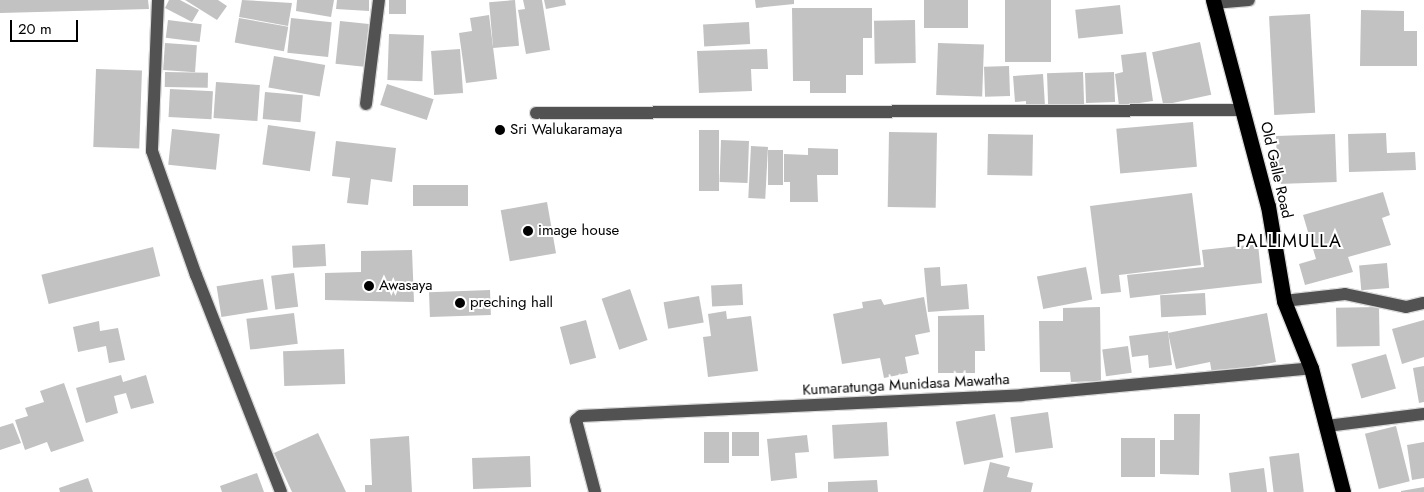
<!DOCTYPE html>
<style>
body{margin:0}
#map{position:relative;width:1424px;height:492px;overflow:hidden;background:#fff;font-family:Jost,sans-serif}
div>[style]{position:absolute}
[style*='--x']{left:calc(var(--x)*1px);top:calc(var(--y)*1px);width:calc(var(--w)*1px);rotate:calc(var(--a)*1deg)}
.building>*{inset:0;background:#c2c2c2;transform-origin:0 0}
.roads{filter:drop-shadow(1px 0 #dbdbdb) drop-shadow(-1px 0 #dbdbdb) drop-shadow(0 1px #dbdbdb) drop-shadow(0 -1px #dbdbdb)}
.minor>*{height:12px;margin:-6px;padding:0 6px;transform-origin:6px;border-radius:6px;background:#525252}
.highway>*{height:15px;margin:-7.5px;padding:0 7.5px;transform-origin:7.5px;border-radius:7.5px;background:#000}
.dots>*{width:14px;height:14px;translate:-50% -50%;box-sizing:border-box;border:2px solid #fff;border-radius:50%}
span{translate:-50% -50%;white-space:nowrap;text-align:center;line-height:1.15;-webkit-text-stroke:4px #fff;paint-order:stroke}
.poi-label{font-size:15px;color:#000}
.left{translate:0 -50%;text-align:left}
.street-label{font-size:15px;color:#000}
.quarter-label{font-size:18px;color:#000;letter-spacing:1px}
.scale{position:absolute;left:10px;top:20px;width:68px;height:22px;box-sizing:border-box;border:2px solid #000;border-top:0;padding-left:6px;font-size:15px;line-height:18px;white-space:nowrap;color:#000;-webkit-text-stroke:4px #fff;paint-order:stroke}
</style>
<div id="map">
<div class="building">
<div style="clip-path:polygon(0 0,148px 0,149px 9px,0 13px)"></div>
<div style="clip-path:polygon(169px 0,180px 0,199px 10px,192px 22px,165px 8px)"></div>
<div style="clip-path:polygon(185px 0,218px 0,227px 6px,217px 20px)"></div>
<div style="clip-path:polygon(242px 0,292px 3px,288px 26px,239px 17px)"></div>
<div style="clip-path:polygon(297px 0,334px 0,331px 17px,296px 11px)"></div>
<div style="clip-path:polygon(337px 0,369px 0,369px 11px,336px 9px)"></div>
<div style="left:389px;top:0;width:17px;height:14px"></div>
<div style="left:515px;top:0;width:46px;height:26px;rotate:85deg"></div>
<div style="clip-path:polygon(523px 0,542px 0,550px 50px,526px 54px,518px 10px,525px 9px)"></div>
<div style="clip-path:polygon(544px 0,565px 0,566px 5px,546px 9px)"></div>
<div style="clip-path:polygon(755px 0,794px 0,794px 4px,756px 8px)"></div>
<div style="left:924px;top:0;width:44px;height:28px"></div>
<div style="left:1005px;top:0;width:46px;height:62px"></div>
<div style="left:1120px;top:5px;width:29px;height:45px;rotate:84deg"></div>
<div style="clip-path:polygon(792px 8px,872px 8px,872px 38px,863px 38px,863px 75px,846px 75px,846px 93px,810px 93px,810px 81px,793px 81px)"></div>
<div style="clip-path:polygon(1361px 10px,1404px 11px,1404px 31px,1417px 31px,1417px 66px,1360px 66px)"></div>
<div style="left:1310px;top:14px;width:99px;height:41px;rotate:87deg"></div>
<div style="clip-path:polygon(489px 15px,497px 79px,466px 83px,459px 33px,472px 31px,470px 18px)"></div>
<div style="left:239px;top:18px;width:50px;height:25px;rotate:10deg"></div>
<div style="left:291px;top:18px;width:41px;height:35px;rotate:6deg"></div>
<div style="left:168px;top:20px;width:34px;height:18px;rotate:7deg"></div>
<div style="left:915px;top:20px;width:43px;height:41px;rotate:89deg"></div>
<div style="left:340px;top:21px;width:29px;height:43px;rotate:6deg"></div>
<div style="left:749px;top:22px;width:22px;height:46px;rotate:87deg"></div>
<div style="left:389px;top:34px;width:35px;height:46px;rotate:2deg"></div>
<div style="left:1200px;top:42px;width:54px;height:49px;rotate:78deg"></div>
<div style="left:165px;top:43px;width:32px;height:27px;rotate:4deg"></div>
<div style="left:938px;top:43px;width:46px;height:52px;rotate:2deg"></div>
<div style="left:460px;top:49px;width:44px;height:29px;rotate:86deg"></div>
<div style="clip-path:polygon(767px 49px,768px 69px,751px 69px,752px 91px,699px 93px,697px 51px)"></div>
<div style="clip-path:polygon(1146px 52px,1153px 101px,1119px 106px,1115px 74px,1123px 72px,1121px 55px)"></div>
<div style="left:274px;top:56px;width:52px;height:32px;rotate:10deg"></div>
<div style="left:1009px;top:66px;width:30px;height:25px;rotate:88deg"></div>
<div style="left:96px;top:69px;width:46px;height:78px;rotate:2deg"></div>
<div style="left:165px;top:72px;width:43px;height:15px;rotate:1deg"></div>
<div style="left:1083px;top:72px;width:34px;height:36px;rotate:88deg"></div>
<div style="left:1114px;top:72px;width:30px;height:29px;rotate:88deg"></div>
<div style="clip-path:polygon(1043px 74px,1045px 106px,1026px 107px,1026px 101px,1015px 102px,1013px 76px)"></div>
<div style="left:216px;top:82px;width:44px;height:36px;rotate:4deg"></div>
<div style="left:387px;top:84px;width:49px;height:22px;rotate:18deg"></div>
<div style="left:170px;top:89px;width:43px;height:28px;rotate:3deg"></div>
<div style="left:265px;top:92px;width:38px;height:27px;rotate:5deg"></div>
<div style="left:1193px;top:122px;width:45px;height:77px;rotate:85deg"></div>
<div style="left:268px;top:125px;width:48px;height:40px;rotate:8deg"></div>
<div style="left:172px;top:129px;width:48px;height:36px;rotate:6deg"></div>
<div style="left:699px;top:130px;width:20px;height:61px"></div>
<div style="left:889px;top:132px;width:48px;height:75px;rotate:1deg"></div>
<div style="clip-path:polygon(1386px 133px,1387px 153px,1415px 152px,1416px 170px,1349px 172px,1348px 134px)"></div>
<div style="left:988px;top:134px;width:45px;height:41px;rotate:1deg"></div>
<div style="left:1335px;top:134px;width:48px;height:59px;rotate:88deg"></div>
<div style="left:721px;top:140px;width:28px;height:42px;rotate:2deg"></div>
<div style="clip-path:polygon(336px 141px,396px 148px,392px 182px,371px 179px,368px 205px,347px 203px,350px 178px,332px 176px)"></div>
<div style="left:751px;top:146px;width:17px;height:52px;rotate:3deg"></div>
<div style="clip-path:polygon(808px 148px,838px 149px,838px 175px,817px 175px,818px 202px,790px 202px,790px 182px,784px 182px,784px 154px,808px 155px)"></div>
<div style="left:768px;top:150px;width:15px;height:35px"></div>
<div style="left:413px;top:185px;width:55px;height:21px"></div>
<div style="clip-path:polygon(1383px 192px,1390px 215px,1382px 218px,1391px 245px,1348px 257px,1353px 272px,1305px 285px,1299px 264px,1316px 259px,1303px 215px)"></div>
<div style="clip-path:polygon(1192px 193px,1201px 265px,1119px 275px,1121px 292px,1101px 294px,1090px 206px)"></div>
<div style="left:547px;top:202px;width:52px;height:47px;rotate:80deg"></div>
<div style="left:325px;top:244px;width:22px;height:33px;rotate:87deg"></div>
<div style="clip-path:polygon(1258px 244px,1262px 283px,1130px 298px,1127px 275px,1204px 267px,1202px 250px)"></div>
<div style="left:153px;top:247px;width:30px;height:115px;rotate:76deg"></div>
<div style="clip-path:polygon(412px 250px,414px 302px,325px 300px,325px 273px,361px 272px,361px 251px)"></div>
<div style="left:1387px;top:263px;width:25px;height:28px;rotate:85deg"></div>
<div style="clip-path:polygon(940px 267px,941px 286px,967px 284px,969px 309px,928px 312px,924px 268px)"></div>
<div style="left:1086px;top:267px;width:33px;height:50px;rotate:79deg"></div>
<div style="left:294px;top:273px;width:34px;height:23px;rotate:83deg"></div>
<div style="left:263px;top:279px;width:31px;height:47px;rotate:81deg"></div>
<div style="left:742px;top:284px;width:21px;height:31px;rotate:87deg"></div>
<div style="left:630px;top:289px;width:54px;height:30px;rotate:71deg"></div>
<div style="left:490px;top:290px;width:25px;height:61px;rotate:88deg"></div>
<div style="left:1205px;top:293px;width:22px;height:45px;rotate:87deg"></div>
<div style="left:699px;top:296px;width:27px;height:36px;rotate:80deg"></div>
<div style="clip-path:polygon(924px 297px,930px 332px,915px 335px,919px 354px,905px 357px,908px 373px,884px 378px,880px 358px,842px 364px,833px 314px,863px 308px,862px 302px,881px 299px,884px 305px)"></div>
<div style="clip-path:polygon(1100px 307px,1101px 381px,1071px 382px,1070px 372px,1040px 372px,1039px 321px,1063px 321px,1063px 308px)"></div>
<div style="left:1379px;top:307px;width:39px;height:43px;rotate:89deg"></div>
<div style="clip-path:polygon(726px 311px,727px 319px,751px 316px,758px 371px,708px 377px,703px 337px,711px 336px,708px 314px)"></div>
<div style="left:294px;top:313px;width:31px;height:48px;rotate:83deg"></div>
<div style="clip-path:polygon(1267px 313px,1276px 362px,1212px 374px,1210px 362px,1176px 369px,1168px 333px)"></div>
<div style="clip-path:polygon(984px 315px,985px 351px,975px 351px,975px 373px,938px 373px,938px 316px)"></div>
<div style="left:586px;top:320px;width:39px;height:27px;rotate:75deg"></div>
<div style="clip-path:polygon(1424px 320px,1424px 357px,1402px 364px,1392px 329px)"></div>
<div style="clip-path:polygon(99px 321px,100px 331px,118px 328px,125px 360px,109px 363px,106px 346px,78px 352px,73px 327px)"></div>
<div style="clip-path:polygon(1168px 331px,1172px 365px,1149px 368px,1148px 355px,1132px 357px,1129px 336px)"></div>
<div style="left:1128px;top:346px;width:27px;height:26px;rotate:82deg"></div>
<div style="left:344px;top:349px;width:35px;height:61px;rotate:88deg"></div>
<div style="left:1386px;top:354px;width:36px;height:36px;rotate:74deg"></div>
<div style="clip-path:polygon(1424px 366px,1424px 402px,1419px 403px,1413px 368px)"></div>
<div style="clip-path:polygon(121px 375px,123px 382px,146px 375px,154px 403px,131px 409px,126px 393px,114px 396px,118px 413px,86px 423px,76px 388px)"></div>
<div style="clip-path:polygon(64px 383px,84px 441px,51px 452px,47px 442px,25px 450px,15px 420px,28px 416px,25px 408px,44px 402px,40px 391px)"></div>
<div style="left:1048px;top:412px;width:36px;height:38px;rotate:82deg"></div>
<div style="left:995px;top:414px;width:44px;height:40px;rotate:79deg"></div>
<div style="clip-path:polygon(1174px 414px,1200px 414px,1199px 475px,1160px 474px,1160px 440px,1174px 440px)"></div>
<div style="left:887px;top:422px;width:34px;height:55px;rotate:87deg"></div>
<div style="clip-path:polygon(13px 423px,21px 443px,0 450px,0 427px)"></div>
<div style="left:1396px;top:426px;width:57px;height:32px;rotate:76deg"></div>
<div style="left:704px;top:432px;width:25px;height:31px"></div>
<div style="left:732px;top:432px;width:27px;height:24px"></div>
<div style="clip-path:polygon(318px 433px,346px 492px,292px 492px,274px 453px)"></div>
<div style="clip-path:polygon(807px 435px,809px 452px,795px 453px,797px 478px,771px 481px,767px 439px)"></div>
<div style="clip-path:polygon(409px 436px,412px 492px,365px 492px,365px 485px,372px 485px,370px 439px)"></div>
<div style="left:1121px;top:438px;width:34px;height:39px"></div>
<div style="clip-path:polygon(1424px 442px,1424px 478px,1412px 480px,1407px 445px)"></div>
<div style="left:1299px;top:453px;width:39px;height:30px;rotate:83deg"></div>
<div style="left:530px;top:456px;width:31px;height:58px;rotate:88deg"></div>
<div style="clip-path:polygon(990px 462px,1010px 467px,1007px 477px,1033px 483px,1031px 492px,983px 492px)"></div>
<div style="clip-path:polygon(1264px 468px,1267px 492px,1231px 492px,1229px 473px)"></div>
<div style="clip-path:polygon(257px 473px,264px 492px,222px 492px,220px 486px)"></div>
<div style="clip-path:polygon(88px 478px,93px 492px,60px 492px,59px 488px)"></div>
<div style="clip-path:polygon(877px 480px,878px 492px,828px 492px,828px 482px)"></div>
<div style="clip-path:polygon(1424px 487px,1424px 492px,1401px 492px,1401px 491px)"></div>
</div>
<div class="roads">
<div class="minor">
<div style="--x:158;--y:0;--w:151;--a:92.3"></div>
<div style="--x:152;--y:151;--w:132;--a:70.5"></div>
<div style="--x:196;--y:275;--w:233;--a:68.6"></div>
<div style="--x:1214;--y:3;--w:35;--a:-5"></div>
<div style="--x:366;--y:104;--w:105;--a:-82.9"></div>
<div style="--x:536;--y:113;--w:707;--a:-0.24"></div>
<div style="--x:1284;--y:301;--w:61;--a:-6.5"></div>
<div style="--x:1345;--y:294;--w:62;--a:12"></div>
<div style="--x:1406;--y:307;--w:18;--a:-13"></div>
<div style="--x:1327;--y:426;--w:98;--a:-7.1"></div>
<div style="--x:595;--y:492;--w:74;--a:-104.8"></div>
<div style="--x:576;--y:420;--w:6;--a:-39"></div>
<div style="--x:581;--y:416;--w:441;--a:-2.7"></div>
<div style="--x:1022;--y:395;--w:290;--a:-5.3"></div>
</div>
<div class="highway">
<div style="--x:1213;--y:0;--w:213;--a:75.1"></div>
<div style="--x:1268;--y:206;--w:96;--a:80.4"></div>
<div style="--x:1284;--y:301;--w:72;--a:68.1"></div>
<div style="--x:1311;--y:368;--w:128;--a:75.5"></div>
</div>
</div>
<div class="dots">
<div style="left:500px;top:130px;background:#000"></div>
<div style="left:528px;top:231px;background:#000"></div>
<div style="left:369px;top:286px;background:#000"></div>
<div style="left:460px;top:303px;background:#000"></div>
</div>
<div class="poi-label">
<span class="left" style="left:510px;top:130px">Sri Walukaramaya</span>
<span class="left" style="left:538px;top:231px">image house</span>
<span class="left" style="left:379px;top:286px">Awasaya</span>
<span class="left" style="left:470px;top:303px">preching hall</span>
</div>
<div class="street-label">
<span style="left:1276px;top:170px;rotate:77deg">Old Galle Road</span>
<span style="left:906px;top:385px;rotate:-3deg">Kumaratunga Munidasa Mawatha</span>
</div>
<div class="quarter-label">
<span style="left:1289px;top:241px">PALLIMULLA</span>
</div>
<div class="scale">20 m</div>
</div>
